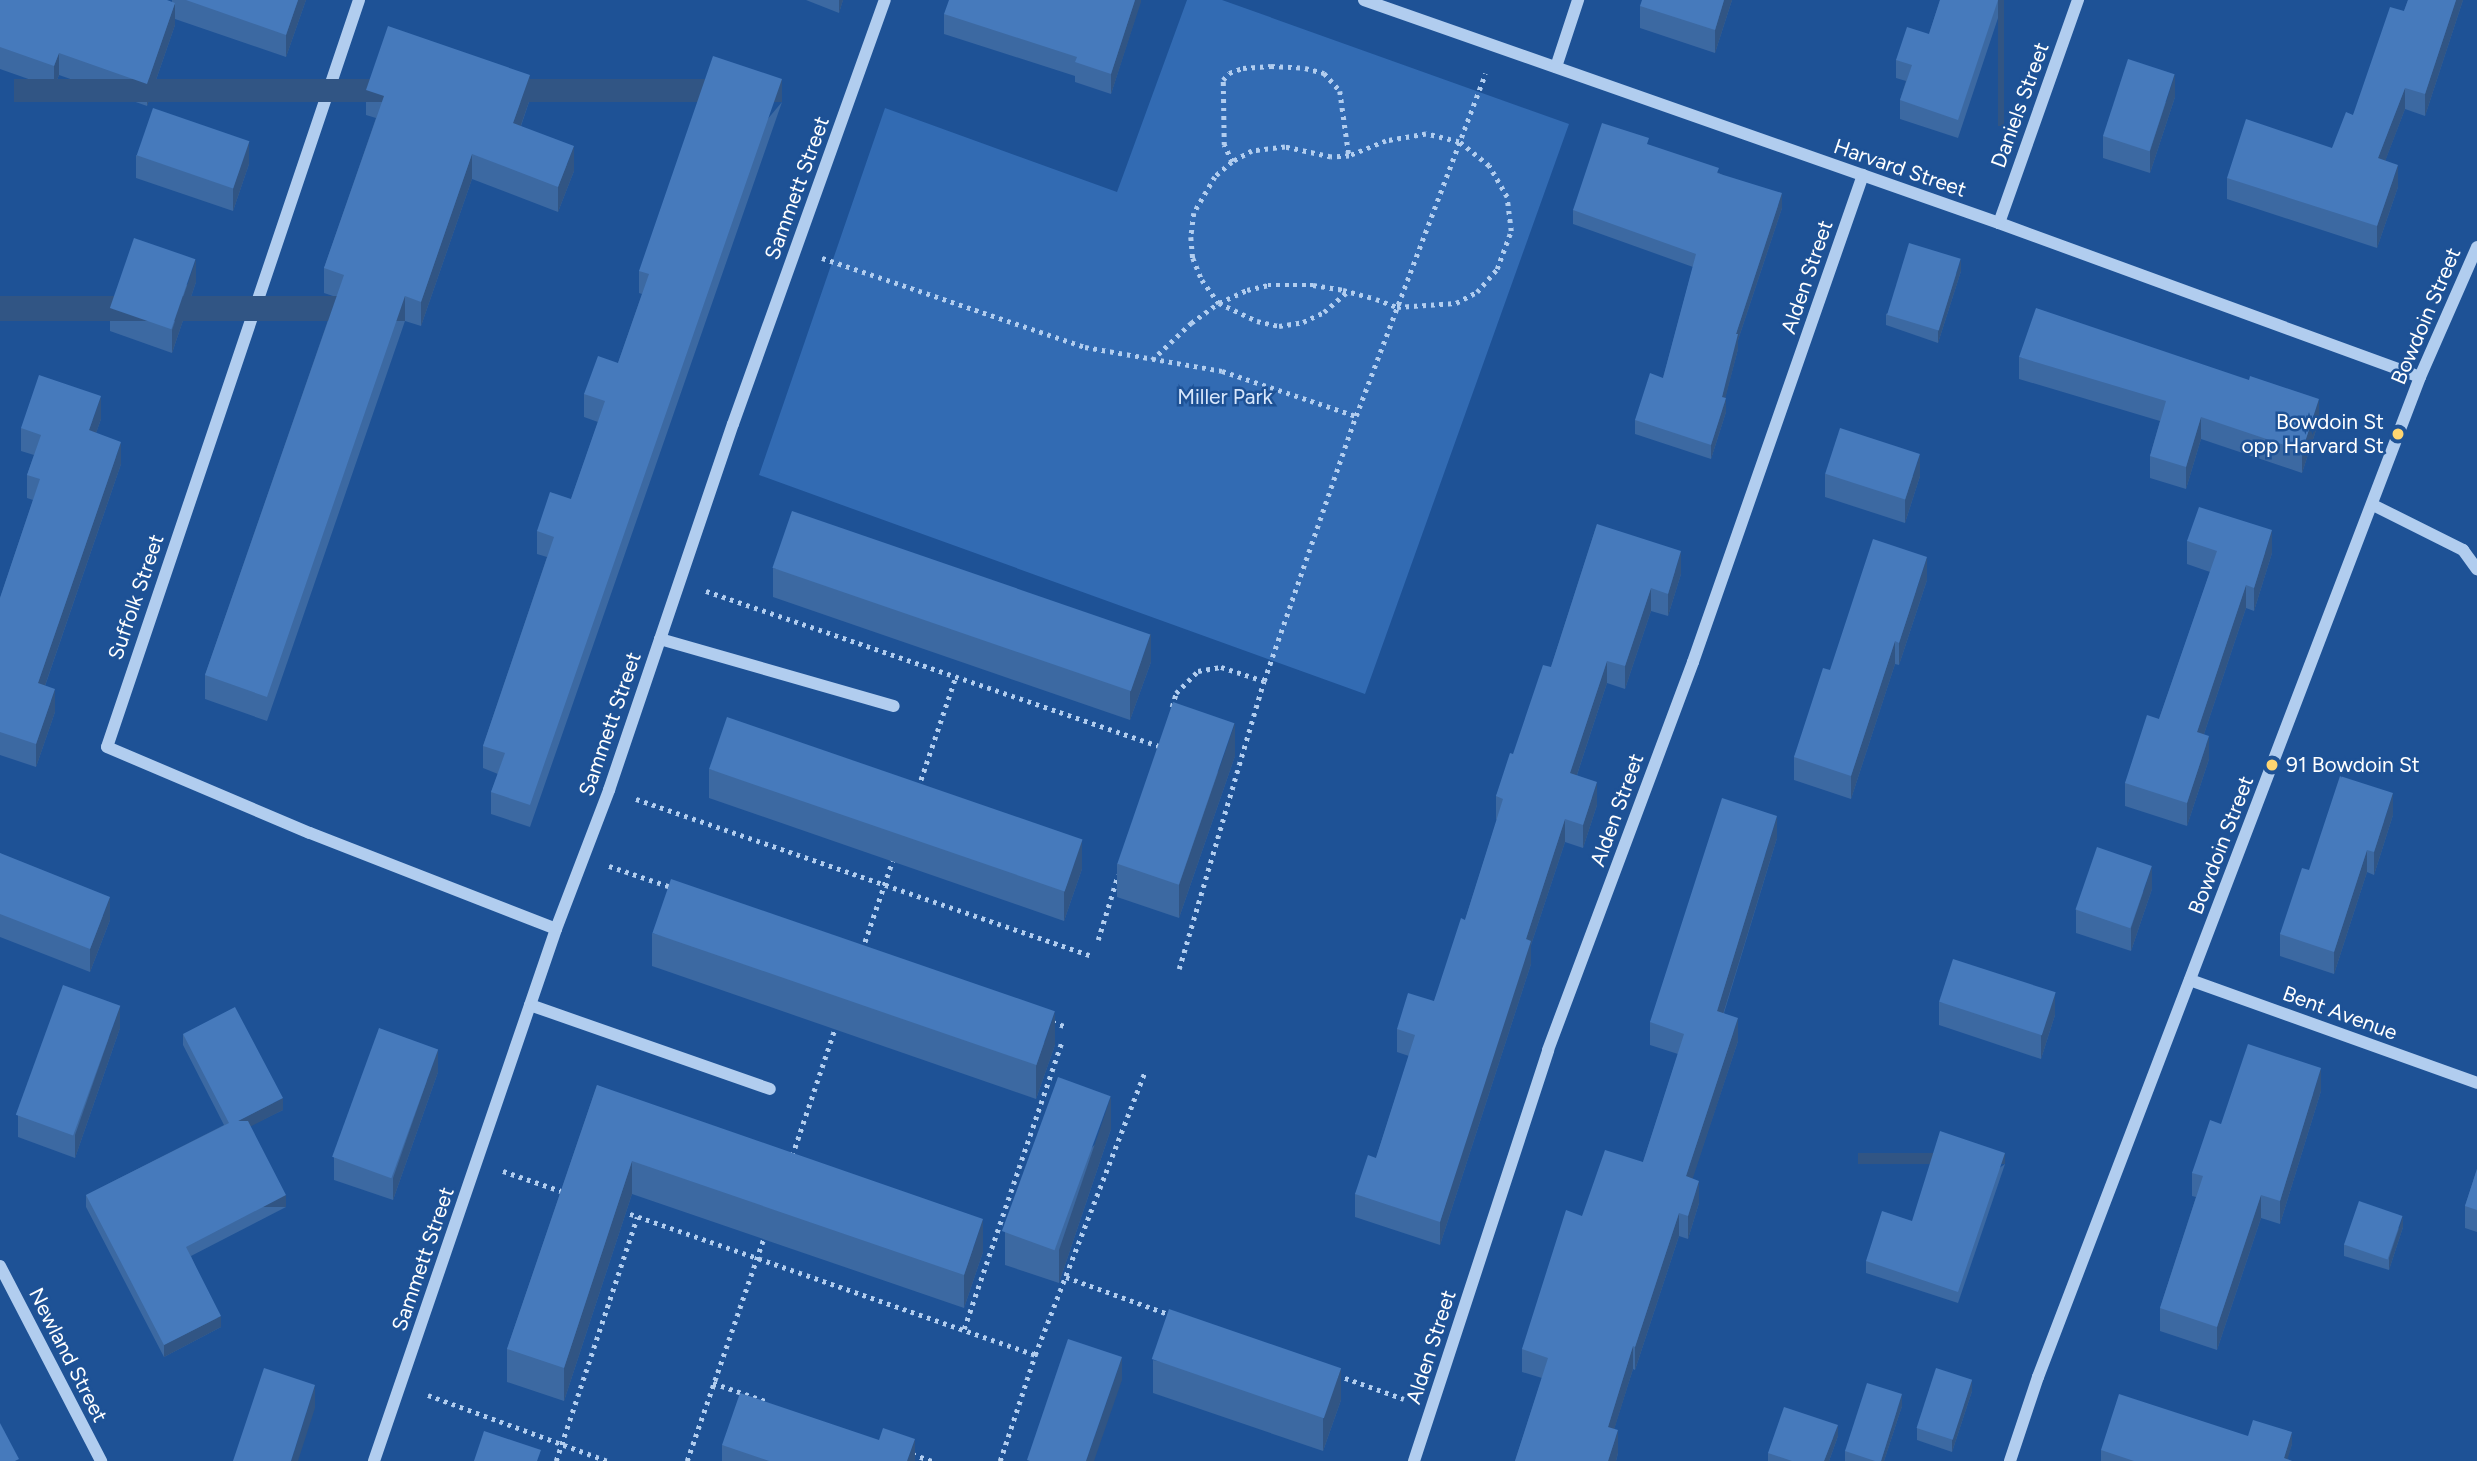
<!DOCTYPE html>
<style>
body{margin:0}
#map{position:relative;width:2477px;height:1461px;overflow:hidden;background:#1e5296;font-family:Figtree,sans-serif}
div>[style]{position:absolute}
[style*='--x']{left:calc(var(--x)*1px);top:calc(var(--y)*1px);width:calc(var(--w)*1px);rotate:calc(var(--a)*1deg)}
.green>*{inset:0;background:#326bb3}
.path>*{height:4.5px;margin-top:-2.25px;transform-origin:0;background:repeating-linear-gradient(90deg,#b1cdef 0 3.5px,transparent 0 8.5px)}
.minor>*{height:12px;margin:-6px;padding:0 6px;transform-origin:6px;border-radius:6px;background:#b1cdef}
.wall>*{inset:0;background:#3c69a2}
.shaded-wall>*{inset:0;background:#315584;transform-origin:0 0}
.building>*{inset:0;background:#467abc;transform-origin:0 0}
.dots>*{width:19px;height:19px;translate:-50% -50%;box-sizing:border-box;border:4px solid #1e5296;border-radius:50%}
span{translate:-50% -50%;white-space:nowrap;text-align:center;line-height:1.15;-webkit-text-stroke:5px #1e5296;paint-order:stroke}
.street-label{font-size:21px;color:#fff}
.park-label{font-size:21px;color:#d8e7fb}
.poi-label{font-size:21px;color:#fff}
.right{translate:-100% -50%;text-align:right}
.left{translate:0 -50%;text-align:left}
</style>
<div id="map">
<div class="green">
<div style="clip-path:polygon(1187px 0,1222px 0,1569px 124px,1365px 694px,759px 475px,885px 108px,1117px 192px)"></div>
</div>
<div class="path">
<div style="--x:1232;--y:162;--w:19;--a:-115"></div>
<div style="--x:1224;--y:145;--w:65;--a:-90.9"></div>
<div style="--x:1223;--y:80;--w:9;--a:-49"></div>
<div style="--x:1229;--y:73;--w:15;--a:-20"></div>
<div style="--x:1243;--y:68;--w:28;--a:-4"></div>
<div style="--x:1271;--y:66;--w:34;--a:3"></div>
<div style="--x:1305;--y:68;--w:20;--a:15"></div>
<div style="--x:1324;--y:73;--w:24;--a:48"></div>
<div style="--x:1340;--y:91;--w:66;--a:82.1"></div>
<div style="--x:822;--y:258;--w:278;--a:18.7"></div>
<div style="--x:1085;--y:347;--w:139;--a:9.9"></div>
<div style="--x:1222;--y:371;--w:141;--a:18.6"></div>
<div style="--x:1152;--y:360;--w:54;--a:-43.5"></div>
<div style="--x:1191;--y:323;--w:34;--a:-36"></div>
<div style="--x:1219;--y:303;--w:31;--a:-25"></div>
<div style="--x:1247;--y:290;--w:22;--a:-13"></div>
<div style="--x:1268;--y:285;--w:45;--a:0"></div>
<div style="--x:1313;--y:285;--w:30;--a:9"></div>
<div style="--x:1343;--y:290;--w:34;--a:15"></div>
<div style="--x:1376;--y:299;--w:22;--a:21"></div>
<div style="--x:1397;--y:307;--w:59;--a:-3.9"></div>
<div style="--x:1456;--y:303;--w:24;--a:-28"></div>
<div style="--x:1477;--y:292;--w:30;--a:-49"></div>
<div style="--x:1497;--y:269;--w:40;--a:-69.8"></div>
<div style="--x:1511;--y:231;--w:34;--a:-97"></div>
<div style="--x:1507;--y:197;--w:36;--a:-120"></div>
<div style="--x:1489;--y:166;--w:38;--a:-141"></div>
<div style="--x:1459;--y:142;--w:34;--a:-166"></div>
<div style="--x:1426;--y:134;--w:41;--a:170.1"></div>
<div style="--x:1386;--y:141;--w:40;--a:158"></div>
<div style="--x:1349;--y:156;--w:18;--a:177"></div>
<div style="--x:1331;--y:157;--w:47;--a:-167.7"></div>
<div style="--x:1285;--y:147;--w:33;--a:173"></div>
<div style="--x:1252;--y:151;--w:23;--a:151"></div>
<div style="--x:1232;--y:162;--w:23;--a:139"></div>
<div style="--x:1215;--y:177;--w:42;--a:120.3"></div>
<div style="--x:1194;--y:213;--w:24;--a:97"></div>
<div style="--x:1191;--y:237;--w:21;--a:85"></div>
<div style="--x:1193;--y:258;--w:24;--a:68"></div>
<div style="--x:1202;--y:280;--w:29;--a:54"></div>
<div style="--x:1219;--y:303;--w:42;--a:25.3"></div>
<div style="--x:1257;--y:321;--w:23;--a:13"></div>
<div style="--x:1279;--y:326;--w:24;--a:-9"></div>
<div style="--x:1303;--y:322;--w:23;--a:-25"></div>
<div style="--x:1324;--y:312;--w:30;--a:-41"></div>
<div style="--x:706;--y:591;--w:480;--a:18.9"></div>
<div style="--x:1172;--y:707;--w:15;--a:-74"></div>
<div style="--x:1176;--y:693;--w:31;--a:-45"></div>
<div style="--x:1198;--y:671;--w:23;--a:-10"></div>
<div style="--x:1221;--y:667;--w:45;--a:18"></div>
<div style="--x:918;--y:788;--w:118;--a:-71.3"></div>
<div style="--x:636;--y:799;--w:482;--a:19"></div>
<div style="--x:609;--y:866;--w:69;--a:18.7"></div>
<div style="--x:1098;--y:940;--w:68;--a:-72.9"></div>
<div style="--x:862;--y:950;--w:99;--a:-71.2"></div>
<div style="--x:1179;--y:969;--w:300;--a:-73.6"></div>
<div style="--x:1264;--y:681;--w:281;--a:-70.9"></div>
<div style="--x:1356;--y:416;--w:366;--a:-69.3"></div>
<div style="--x:1052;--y:1022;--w:16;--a:18"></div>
<div style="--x:792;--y:1156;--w:138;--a:-71.4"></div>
<div style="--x:503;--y:1171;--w:65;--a:19"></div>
<div style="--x:622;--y:1211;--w:437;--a:19.2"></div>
<div style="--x:1066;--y:1277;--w:112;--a:19.9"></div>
<div style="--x:964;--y:1329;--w:304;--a:-71.2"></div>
<div style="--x:1337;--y:1375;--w:71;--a:19.7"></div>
<div style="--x:713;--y:1383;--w:55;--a:19.1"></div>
<div style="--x:428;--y:1395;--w:191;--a:20.2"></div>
<div style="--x:912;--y:1454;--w:21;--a:19"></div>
<div style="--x:556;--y:1461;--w:257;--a:-71.6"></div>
<div style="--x:687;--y:1461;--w:237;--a:-71"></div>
<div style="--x:1000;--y:1461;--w:112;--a:-71.7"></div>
<div style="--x:1035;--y:1355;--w:304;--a:-68.8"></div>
</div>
<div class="minor">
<div style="--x:359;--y:0;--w:788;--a:108.64"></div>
<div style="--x:107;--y:747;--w:220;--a:23"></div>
<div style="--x:310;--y:833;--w:264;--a:21.3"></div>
<div style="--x:1364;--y:0;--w:673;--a:19.35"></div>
<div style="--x:1999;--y:223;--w:448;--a:20.1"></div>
<div style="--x:1556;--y:67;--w:71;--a:-71.8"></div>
<div style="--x:1999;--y:223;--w:237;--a:-70.5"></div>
<div style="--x:2373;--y:505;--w:101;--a:26.6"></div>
<div style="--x:2463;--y:550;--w:24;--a:54"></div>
<div style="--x:660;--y:639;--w:243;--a:16"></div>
<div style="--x:2190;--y:980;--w:305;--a:19.7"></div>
<div style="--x:530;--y:1005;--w:254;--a:19.3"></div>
<div style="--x:0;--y:1266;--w:220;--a:62.6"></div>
<div style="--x:374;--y:1461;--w:562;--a:-71.11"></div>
<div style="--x:556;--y:929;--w:149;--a:-69.1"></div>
<div style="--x:609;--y:790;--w:386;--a:-71.3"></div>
<div style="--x:733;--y:424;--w:450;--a:-70.3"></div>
<div style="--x:1414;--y:1461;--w:432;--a:-71.9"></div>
<div style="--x:1548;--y:1050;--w:414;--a:-69.5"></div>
<div style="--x:1693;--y:662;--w:516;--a:-70.76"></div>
<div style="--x:2010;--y:1461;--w:89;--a:-71.6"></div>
<div style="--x:2038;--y:1377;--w:1070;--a:-69.09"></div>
<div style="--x:2420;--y:377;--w:142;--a:-66.3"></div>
</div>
<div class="wall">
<div style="clip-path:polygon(0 0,172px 2px,172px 0,306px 0,286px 57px,175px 19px,175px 25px,147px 106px,59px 75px,54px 88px,0 69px)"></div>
<div style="clip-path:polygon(806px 0,843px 0,839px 13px)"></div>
<div style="clip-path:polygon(1141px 0,1111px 94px,1075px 82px,1075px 76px,944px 34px,944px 14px)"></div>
<div style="clip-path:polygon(1732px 0,1715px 53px,1640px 28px,1640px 6px)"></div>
<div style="clip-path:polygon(1940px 0,2004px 0,1958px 138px,1900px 119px,1900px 100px,1906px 81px,1896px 78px,1896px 60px,1929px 34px)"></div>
<div style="clip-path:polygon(2408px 0,2463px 0,2425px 116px,2405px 109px,2385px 161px,2398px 187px,2377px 248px,2227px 199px,2227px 178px,2332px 148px,2353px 115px,2404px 11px)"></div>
<div style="clip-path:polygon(366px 90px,530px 99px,521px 126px,574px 171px,558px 212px,472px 179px,421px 326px,405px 321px,267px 721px,205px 699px,205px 675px,336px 297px,324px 293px,324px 268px,376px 118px,366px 115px)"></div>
<div style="clip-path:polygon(2175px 97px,2150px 173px,2103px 158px,2103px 136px)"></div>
<div style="clip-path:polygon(782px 102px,530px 827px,491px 814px,491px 792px,498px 774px,483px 768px,483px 746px,547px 557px,537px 554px,537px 531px,571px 499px,598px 422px,584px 417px,584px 394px,618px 363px,642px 294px,639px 293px,639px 271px)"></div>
<div style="clip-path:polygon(1649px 145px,1719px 173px,1782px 208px,1738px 340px,1738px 349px,1725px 398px,1726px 412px,1711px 459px,1635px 434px,1635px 420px,1663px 378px,1693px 267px,1573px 224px,1573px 210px)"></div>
<div style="clip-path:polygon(136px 155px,249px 164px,233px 211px,136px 178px)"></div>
<div style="clip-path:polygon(1961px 271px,1938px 343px,1886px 325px,1886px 314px)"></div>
<div style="clip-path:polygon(196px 282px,172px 353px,110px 331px,110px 308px)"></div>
<div style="clip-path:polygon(2019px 357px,2319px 421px,2302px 473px,2201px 439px,2186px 489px,2150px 478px,2150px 456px,2160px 421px,2019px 379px)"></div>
<div style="clip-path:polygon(101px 419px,96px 433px,121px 464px,45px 686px,55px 712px,36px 767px,0 755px,0 598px,33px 500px,27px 498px,27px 475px,34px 455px,21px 451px,21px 428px)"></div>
<div style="clip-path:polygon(1825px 474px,1920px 476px,1905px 523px,1825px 497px)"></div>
<div style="clip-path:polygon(1597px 524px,1681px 574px,1668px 616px,1651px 611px,1625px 689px,1607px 683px,1577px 775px,1597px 805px,1583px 848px,1565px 842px,1531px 945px,1531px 964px,1440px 1245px,1355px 1217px,1355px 1194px,1376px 1158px,1409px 1056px,1397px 1052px,1397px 1029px,1434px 1001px,1465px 920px,1497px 820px,1496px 819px,1496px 796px,1551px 667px)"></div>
<div style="clip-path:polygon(2187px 541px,2272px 553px,2254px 611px,2246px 608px,2204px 734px,2209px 759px,2187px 826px,2125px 806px,2125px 783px,2159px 719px,2210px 572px,2187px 564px)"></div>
<div style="clip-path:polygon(773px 568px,1151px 662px,1130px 720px,773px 597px)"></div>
<div style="clip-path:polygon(1927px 580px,1899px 665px,1895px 664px,1851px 799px,1794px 780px,1794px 757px,1830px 670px)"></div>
<div style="clip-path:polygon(1235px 756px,1179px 918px,1117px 897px,1117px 864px)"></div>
<div style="clip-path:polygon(709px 769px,1082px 869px,1064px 921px,709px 798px)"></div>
<div style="clip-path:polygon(2393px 815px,2374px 875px,2367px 872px,2334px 974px,2280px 956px,2280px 934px,2309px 870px)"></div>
<div style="clip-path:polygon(1777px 838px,1724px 1013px,1738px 1041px,1692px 1179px,1699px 1203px,1688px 1239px,1679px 1236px,1635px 1370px,1633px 1369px,1614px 1429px,1618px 1453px,1616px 1461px,1515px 1461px,1542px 1378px,1522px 1372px,1522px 1349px,1582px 1216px,1643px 1162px,1678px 1054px,1650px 1045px,1650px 1022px)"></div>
<div style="clip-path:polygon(0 853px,110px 920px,90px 972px,0 937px)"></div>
<div style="clip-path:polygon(2152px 889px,2131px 951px,2076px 933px,2076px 910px)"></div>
<div style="clip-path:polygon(652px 933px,1055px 1045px,1036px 1099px,652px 966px)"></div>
<div style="clip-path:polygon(1939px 1002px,2055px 1015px,2041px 1059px,1939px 1025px)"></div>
<div style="clip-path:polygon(120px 1028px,75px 1158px,18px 1137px,18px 1115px)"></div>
<div style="clip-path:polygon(183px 1034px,283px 1110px,250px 1126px,286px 1207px,191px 1256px,221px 1327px,164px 1357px,86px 1207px,86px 1195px,224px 1125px,183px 1045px)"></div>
<div style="clip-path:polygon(438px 1072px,393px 1200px,334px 1180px,334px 1157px)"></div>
<div style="clip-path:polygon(597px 1085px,983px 1252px,964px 1308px,632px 1194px,564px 1401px,507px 1382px,507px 1349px)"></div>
<div style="clip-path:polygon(2321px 1091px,2280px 1224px,2261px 1218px,2217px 1350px,2160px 1331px,2160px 1308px,2196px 1197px,2192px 1196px,2192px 1173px,2221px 1124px)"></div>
<div style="clip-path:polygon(1111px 1129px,1059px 1283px,1005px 1265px,1005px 1232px)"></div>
<div style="clip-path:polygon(2005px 1164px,1958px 1303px,1866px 1273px,1866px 1261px)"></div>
<div style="clip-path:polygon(2477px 1169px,2477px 1232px,2465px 1228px,2465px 1206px)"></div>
<div style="clip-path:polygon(2403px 1227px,2389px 1270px,2344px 1256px,2344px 1244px)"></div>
<div style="clip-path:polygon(1153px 1360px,1341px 1400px,1323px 1451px,1153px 1393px)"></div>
<div style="clip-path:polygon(1972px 1391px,1952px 1452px,1917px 1440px,1917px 1428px)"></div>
<div style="clip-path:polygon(1902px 1406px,1884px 1461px,1845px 1461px,1845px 1451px)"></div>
<div style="clip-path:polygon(1838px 1436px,1829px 1461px,1768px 1461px,1768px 1453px)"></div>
<div style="clip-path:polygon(2248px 1436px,2292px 1444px,2287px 1459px,2292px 1461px,2101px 1461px,2101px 1450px)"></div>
<div style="clip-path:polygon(722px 1445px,915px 1461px,722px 1461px)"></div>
</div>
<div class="shaded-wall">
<div style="clip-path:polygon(298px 0,306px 0,286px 57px,286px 35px)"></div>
<div style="clip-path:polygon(839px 0,843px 0,839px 13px)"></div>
<div style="clip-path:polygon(1135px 0,1141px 0,1141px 2px,1111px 94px,1111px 74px)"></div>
<div style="clip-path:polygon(1724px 0,1732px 0,1715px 53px,1715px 30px)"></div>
<div style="left:1998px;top:0;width:6px;height:126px"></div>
<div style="clip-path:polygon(2456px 0,2463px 0,2425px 116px,2425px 94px)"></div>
<div style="clip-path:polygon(175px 3px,175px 25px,147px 106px,147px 84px)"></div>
<div style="clip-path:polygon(59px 53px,59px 75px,54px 88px,54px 66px)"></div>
<div style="clip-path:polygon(2175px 74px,2175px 97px,2150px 173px,2150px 151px)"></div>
<div style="clip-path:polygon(530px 75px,530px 99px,513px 148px,513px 123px)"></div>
<div style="left:782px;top:79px;width:23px;height:768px;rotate:90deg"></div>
<div style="clip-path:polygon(2405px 88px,2405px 109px,2378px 180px,2378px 158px)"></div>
<div style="clip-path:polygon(249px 141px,249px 164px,233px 211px,233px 188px)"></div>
<div style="clip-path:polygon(574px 146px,574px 171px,558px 212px,558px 187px)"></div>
<div style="clip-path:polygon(472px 154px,472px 179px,421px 326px,421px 302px)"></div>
<div style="clip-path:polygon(2398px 165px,2398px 187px,2377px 248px,2377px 226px)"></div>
<div style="clip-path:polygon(1782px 193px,1782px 208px,1738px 340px,1738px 349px,1722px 411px,1722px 397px,1736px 334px)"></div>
<div style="clip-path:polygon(196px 259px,196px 282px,172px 353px,172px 330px)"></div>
<div style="clip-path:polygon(1961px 259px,1961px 271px,1938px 343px,1938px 331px)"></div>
<div style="left:405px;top:296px;width:25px;height:424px;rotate:90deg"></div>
<div style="clip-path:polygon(101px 396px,101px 419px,89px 453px,89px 430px)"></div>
<div style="clip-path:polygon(1726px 398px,1726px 412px,1711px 459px,1711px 445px)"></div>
<div style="clip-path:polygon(2319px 399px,2319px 421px,2302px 473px,2302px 451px)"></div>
<div style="clip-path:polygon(2201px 417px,2201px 439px,2186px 489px,2186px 467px)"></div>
<div style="clip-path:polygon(121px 442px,121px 464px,38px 706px,38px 683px)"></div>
<div style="clip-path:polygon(1920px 454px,1920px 476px,1905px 523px,1905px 500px)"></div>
<div style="clip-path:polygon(2272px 530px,2272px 553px,2254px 611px,2254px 588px)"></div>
<div style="clip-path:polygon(1681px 551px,1681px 574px,1668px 616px,1668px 594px)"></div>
<div style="clip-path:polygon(1927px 557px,1927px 580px,1899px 665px,1899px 643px)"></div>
<div style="clip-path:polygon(2246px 585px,2246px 608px,2197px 755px,2197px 732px)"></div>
<div style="clip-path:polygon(1651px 588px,1651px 611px,1625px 689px,1625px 666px)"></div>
<div style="clip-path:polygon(1151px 633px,1151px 662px,1130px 720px,1130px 692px)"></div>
<div style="clip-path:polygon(1895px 641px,1895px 664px,1851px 799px,1851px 776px)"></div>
<div style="clip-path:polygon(1607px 661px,1607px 683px,1570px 796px,1570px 773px)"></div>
<div style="clip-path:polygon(55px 689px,55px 712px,36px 767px,36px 744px)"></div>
<div style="clip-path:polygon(1235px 723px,1235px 756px,1179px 918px,1179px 885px)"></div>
<div style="clip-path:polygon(2209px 736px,2209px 759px,2187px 826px,2187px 803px)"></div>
<div style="clip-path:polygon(1597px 782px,1597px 805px,1583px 848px,1583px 825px)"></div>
<div style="clip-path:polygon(2393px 793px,2393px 815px,2374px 875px,2374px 852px)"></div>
<div style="clip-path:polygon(1777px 816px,1777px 838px,1717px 1034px,1717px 1011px)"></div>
<div style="clip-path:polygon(1565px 819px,1565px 842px,1531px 945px,1531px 964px,1440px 1245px,1440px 1222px,1526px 939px)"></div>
<div style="clip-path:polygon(1082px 840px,1082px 869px,1064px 921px,1064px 892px)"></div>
<div style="clip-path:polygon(2367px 850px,2367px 872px,2334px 974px,2334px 952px)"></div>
<div style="clip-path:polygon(2152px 866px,2152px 889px,2131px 951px,2131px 928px)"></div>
<div style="clip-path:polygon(110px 897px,110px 920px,90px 972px,90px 949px)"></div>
<div style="clip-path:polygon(2055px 993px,2055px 1015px,2041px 1059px,2041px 1036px)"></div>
<div style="clip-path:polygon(120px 1006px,120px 1028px,75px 1158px,75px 1135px)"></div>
<div style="clip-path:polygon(1055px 1012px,1055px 1045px,1036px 1099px,1036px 1066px)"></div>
<div style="clip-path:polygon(1738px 1018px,1738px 1041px,1686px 1199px,1686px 1176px)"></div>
<div style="clip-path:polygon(438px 1049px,438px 1072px,393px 1200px,393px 1178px)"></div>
<div style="clip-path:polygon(2321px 1068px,2321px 1091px,2280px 1224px,2280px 1201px)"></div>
<div style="clip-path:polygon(1111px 1096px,1111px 1129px,1059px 1283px,1059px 1250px)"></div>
<div style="clip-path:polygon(283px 1098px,283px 1110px,238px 1133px,238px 1121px)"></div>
<div style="left:2005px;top:1153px;width:11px;height:147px;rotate:90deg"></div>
<div style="clip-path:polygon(632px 1161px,632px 1194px,564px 1401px,564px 1368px)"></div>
<div style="clip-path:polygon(1699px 1181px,1699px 1203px,1688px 1239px,1688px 1216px)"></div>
<div style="left:286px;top:1195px;width:12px;height:113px;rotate:90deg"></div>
<div style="clip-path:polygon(2261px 1195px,2261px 1218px,2217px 1350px,2217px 1327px)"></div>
<div style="clip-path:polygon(1679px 1213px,1679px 1236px,1635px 1370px,1635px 1347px)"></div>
<div style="clip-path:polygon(2403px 1216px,2403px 1227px,2389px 1270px,2389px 1258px)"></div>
<div style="clip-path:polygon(983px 1219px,983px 1252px,964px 1308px,964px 1275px)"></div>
<div style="clip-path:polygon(221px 1316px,221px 1327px,164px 1357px,164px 1345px)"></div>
<div style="clip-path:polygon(1633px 1346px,1633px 1369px,1608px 1449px,1608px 1427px)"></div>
<div style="clip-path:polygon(1122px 1357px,1122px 1380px,1094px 1461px,1086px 1461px)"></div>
<div style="clip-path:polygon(1341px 1367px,1341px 1400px,1323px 1451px,1323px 1418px)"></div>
<div style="clip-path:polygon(1972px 1380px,1972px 1391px,1952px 1452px,1952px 1440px)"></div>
<div style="clip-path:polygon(315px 1385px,315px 1408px,298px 1461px,291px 1461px)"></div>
<div style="clip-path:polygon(1902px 1394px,1902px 1406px,1884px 1461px,1881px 1461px)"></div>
<div style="clip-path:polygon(1838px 1425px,1838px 1436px,1829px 1461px,1824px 1461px)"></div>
<div style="clip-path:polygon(1618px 1430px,1618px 1453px,1616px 1461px,1608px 1461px)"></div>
<div style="clip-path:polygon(2292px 1432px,2292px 1444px,2287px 1461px,2284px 1458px)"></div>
<div style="clip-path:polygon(915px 1439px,915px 1461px,907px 1461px)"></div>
</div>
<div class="building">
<div style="clip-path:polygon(0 0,167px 0,175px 3px,147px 84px,59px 53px,54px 66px,0 47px)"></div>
<div style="clip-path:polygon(186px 0,298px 0,286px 35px)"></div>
<div style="clip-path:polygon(949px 0,1135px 0,1111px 74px,1075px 62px,1077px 57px,944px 14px)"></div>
<div style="clip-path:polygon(1642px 0,1724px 0,1715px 30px,1640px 6px)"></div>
<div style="clip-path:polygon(1940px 0,1998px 0,1958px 120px,1900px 100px,1912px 65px,1896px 60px,1907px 27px,1929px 34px)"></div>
<div style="clip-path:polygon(2408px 0,2456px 0,2425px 94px,2405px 88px,2378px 158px,2398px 165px,2377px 226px,2227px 178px,2246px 119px,2332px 148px,2346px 112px,2353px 115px,2390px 7px,2404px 11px)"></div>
<div style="clip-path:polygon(388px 26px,530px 75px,513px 123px,574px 146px,558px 187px,472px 154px,421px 302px,405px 296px,267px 697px,205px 675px,344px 275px,324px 268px,384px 96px,366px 90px)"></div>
<div style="clip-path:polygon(713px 56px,782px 79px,530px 805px,491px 792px,505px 753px,483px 746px,554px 537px,537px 531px,550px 492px,571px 499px,605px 401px,584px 394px,598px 356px,618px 363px,649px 274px,639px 271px)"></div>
<div style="left:2128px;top:59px;width:49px;height:81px;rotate:18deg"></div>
<div style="left:153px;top:108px;width:102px;height:50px;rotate:19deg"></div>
<div style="clip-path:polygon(1602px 123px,1649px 138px,1647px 144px,1719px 168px,1717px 173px,1782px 193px,1736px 334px,1738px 334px,1722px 397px,1726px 398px,1711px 445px,1635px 420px,1650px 373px,1663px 378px,1696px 254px,1573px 210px)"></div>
<div style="left:134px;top:238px;width:65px;height:74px;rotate:19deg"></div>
<div style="left:1909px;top:243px;width:54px;height:75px;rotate:17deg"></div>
<div style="clip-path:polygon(2036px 308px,2249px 380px,2250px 376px,2319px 399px,2302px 451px,2201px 417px,2186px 467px,2150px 456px,2166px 401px,2019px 357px)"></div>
<div style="clip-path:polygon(39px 375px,101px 396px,89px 430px,121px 442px,38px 683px,55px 689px,36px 744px,0 732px,0 598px,40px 479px,27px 475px,41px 435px,21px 428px)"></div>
<div style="left:1840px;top:428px;width:84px;height:48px;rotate:18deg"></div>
<div style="clip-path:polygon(2199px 507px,2272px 530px,2254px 588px,2246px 585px,2197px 732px,2209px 736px,2187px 803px,2125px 783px,2147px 715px,2159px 719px,2217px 551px,2187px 541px)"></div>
<div style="left:792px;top:511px;width:379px;height:60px;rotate:19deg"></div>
<div style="clip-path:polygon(1597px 524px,1681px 551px,1668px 594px,1651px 588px,1625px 666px,1607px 661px,1570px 773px,1597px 782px,1583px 825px,1565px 819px,1526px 939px,1531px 941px,1440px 1222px,1355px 1194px,1368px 1155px,1376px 1158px,1415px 1035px,1397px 1029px,1408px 993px,1434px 1001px,1461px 918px,1465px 920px,1503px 799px,1496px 796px,1510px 753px,1513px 754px,1543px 665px,1551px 667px)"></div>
<div style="clip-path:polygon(1873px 539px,1927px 557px,1899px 643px,1895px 641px,1851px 776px,1794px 757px,1823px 668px,1830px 670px)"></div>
<div style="left:1173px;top:702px;width:65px;height:171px;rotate:19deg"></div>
<div style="left:727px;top:717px;width:376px;height:55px;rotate:19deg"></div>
<div style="clip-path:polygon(2340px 776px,2393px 793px,2374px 852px,2367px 850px,2334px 952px,2280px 934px,2302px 868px,2309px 870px)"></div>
<div style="clip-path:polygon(1722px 798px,1777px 816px,1717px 1011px,1738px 1018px,1686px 1176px,1699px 1181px,1688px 1216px,1679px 1213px,1635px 1347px,1633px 1346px,1608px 1427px,1618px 1430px,1608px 1461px,1515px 1461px,1548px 1358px,1522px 1349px,1566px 1210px,1582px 1216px,1605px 1150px,1643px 1162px,1684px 1034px,1650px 1022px)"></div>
<div style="left:2097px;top:847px;width:58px;height:66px;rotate:19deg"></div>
<div style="clip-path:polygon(0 853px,110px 897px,90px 949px,0 914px)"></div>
<div style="left:671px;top:879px;width:406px;height:57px;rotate:19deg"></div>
<div style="left:1953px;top:959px;width:108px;height:45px;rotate:18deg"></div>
<div style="left:63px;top:985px;width:61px;height:138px;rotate:20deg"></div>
<div style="clip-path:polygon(235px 1007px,283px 1098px,238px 1121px,248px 1121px,286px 1195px,186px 1247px,221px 1316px,164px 1345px,86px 1195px,229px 1123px,183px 1034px)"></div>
<div style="left:379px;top:1028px;width:63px;height:137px;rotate:20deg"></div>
<div style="clip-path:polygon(2248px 1044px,2321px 1068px,2280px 1201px,2261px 1195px,2217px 1327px,2160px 1308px,2203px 1176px,2192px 1173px,2210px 1120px,2221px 1124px)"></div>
<div style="left:1058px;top:1077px;width:56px;height:164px;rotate:20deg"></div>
<div style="clip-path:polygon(597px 1085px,983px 1219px,964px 1275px,632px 1161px,564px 1368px,507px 1349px)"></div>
<div style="clip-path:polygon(1940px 1131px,2005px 1153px,1958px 1292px,1866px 1261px,1882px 1211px,1912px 1221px)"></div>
<div style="clip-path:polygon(2477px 1169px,2477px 1210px,2465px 1206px)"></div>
<div style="left:2359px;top:1201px;width:46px;height:46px;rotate:19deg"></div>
<div style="left:1169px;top:1309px;width:182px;height:53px;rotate:19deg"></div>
<div style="clip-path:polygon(1068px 1339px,1122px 1357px,1086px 1461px,1030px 1461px,1027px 1460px)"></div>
<div style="clip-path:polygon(264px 1368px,315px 1385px,291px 1461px,233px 1461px)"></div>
<div style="left:1936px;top:1368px;width:38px;height:63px;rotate:18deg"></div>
<div style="clip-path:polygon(1867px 1383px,1902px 1394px,1881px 1461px,1875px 1461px,1845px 1451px)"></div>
<div style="clip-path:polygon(740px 1393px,879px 1440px,883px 1428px,915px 1439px,907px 1461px,769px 1461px,722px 1445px)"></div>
<div style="clip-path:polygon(2119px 1394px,2248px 1436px,2253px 1420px,2292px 1432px,2284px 1458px,2292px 1461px,2134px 1461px,2101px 1450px)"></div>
<div style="clip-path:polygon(1784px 1407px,1838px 1425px,1824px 1461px,1792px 1461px,1768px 1453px)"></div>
<div style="clip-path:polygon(0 1423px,19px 1459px,15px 1461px,0 1461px)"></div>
<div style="clip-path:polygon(484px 1431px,541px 1450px,537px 1461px,474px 1461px)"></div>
</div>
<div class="dots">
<div style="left:2398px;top:434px;background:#fed571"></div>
<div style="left:2272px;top:765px;background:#fed571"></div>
</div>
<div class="street-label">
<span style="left:2020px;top:105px;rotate:-70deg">Daniels Street</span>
<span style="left:1900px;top:168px;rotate:19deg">Harvard Street</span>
<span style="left:797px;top:188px;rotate:-70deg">Sammett Street</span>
<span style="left:1807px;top:277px;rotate:-71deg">Alden Street</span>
<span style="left:2426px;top:316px;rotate:-67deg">Bowdoin Street</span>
<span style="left:136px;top:597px;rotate:-71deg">Suffolk Street</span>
<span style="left:610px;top:724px;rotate:-71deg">Sammett Street</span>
<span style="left:1617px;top:810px;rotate:-70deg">Alden Street</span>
<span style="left:2221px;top:845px;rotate:-69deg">Bowdoin Street</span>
<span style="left:2340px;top:1013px;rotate:20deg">Bent Avenue</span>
<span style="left:423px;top:1259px;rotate:-71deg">Sammett Street</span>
<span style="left:1431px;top:1347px;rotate:-72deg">Alden Street</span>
<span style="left:68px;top:1355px;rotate:63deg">Newland Street</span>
</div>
<div class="park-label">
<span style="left:1225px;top:397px">Miller Park</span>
</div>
<div class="poi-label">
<span class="right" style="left:2384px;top:434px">Bowdoin St<br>opp Harvard St</span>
<span class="left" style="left:2286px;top:765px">91 Bowdoin St</span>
</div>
</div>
